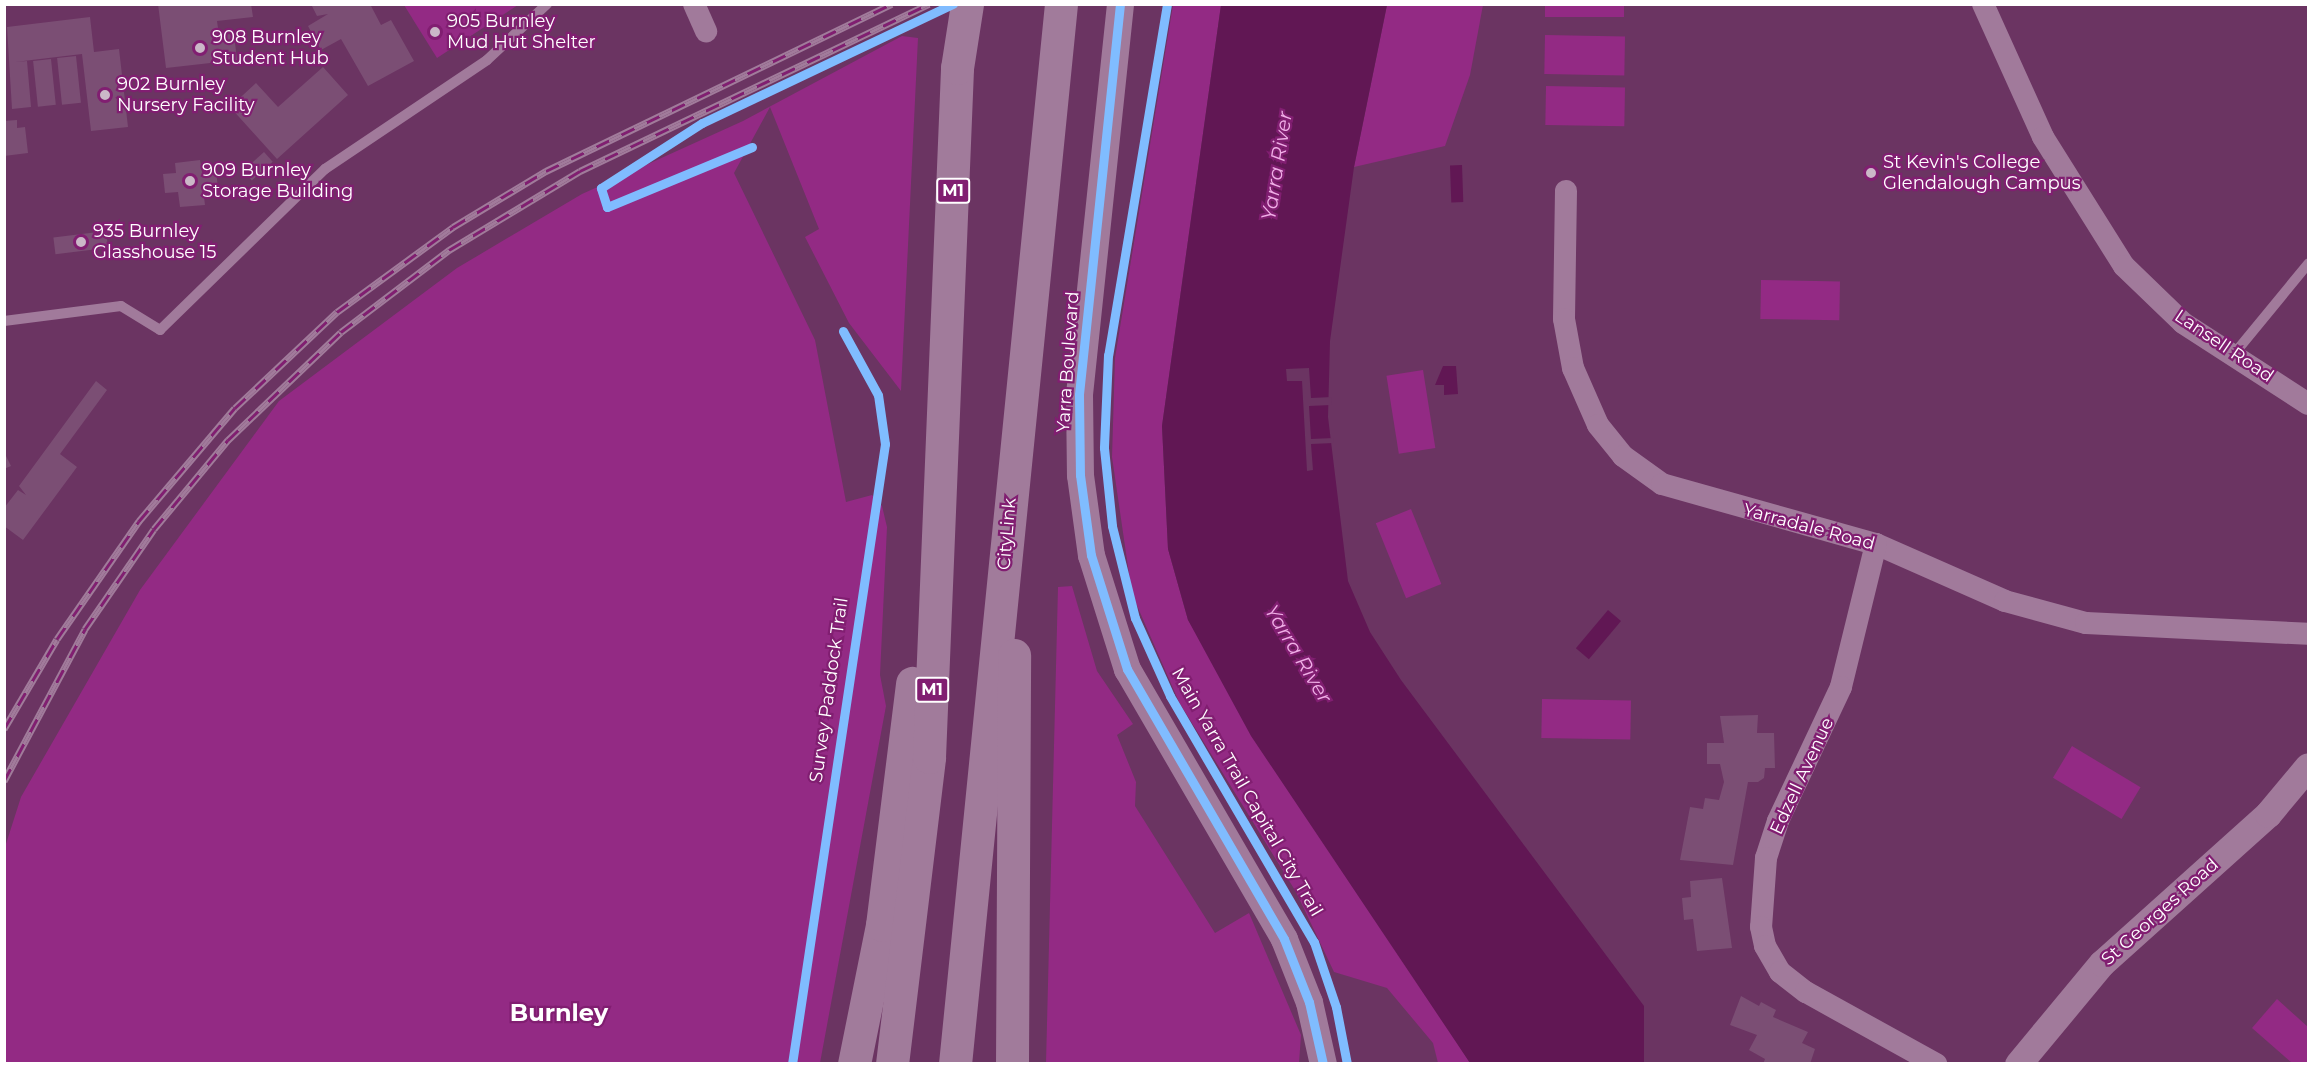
<!DOCTYPE html>
<style>
body{margin:0}
#map{position:relative;width:2313px;height:1068px;overflow:hidden;background:#6b3462;font-family:Montserrat,sans-serif}
div>[style]{position:absolute}
[style*='--x']{left:calc(var(--x)*1px);top:calc(var(--y)*1px);width:calc(var(--w)*1px);rotate:calc(var(--a)*1deg)}
.green>*{inset:0;background:#932a84;transform-origin:0 0}
.water>*{inset:0;background:#611754;transform-origin:0 0}
.pier>*{inset:0;background:#6b3462}
.building>*{inset:0;background:#7b4e74;transform-origin:0 0}
.round{border-radius:50%}
.service>*{height:10px;margin:-5px;padding:0 5px;transform-origin:5px;border-radius:5px;background:#a17a9b}
.minor>*{height:22px;margin:-11px;padding:0 11px;transform-origin:11px;border-radius:11px;background:#a17a9b}
.tertiary>*{height:27px;margin:-13.5px;padding:0 13.5px;transform-origin:13.5px;border-radius:13.5px;background:#a17a9b}
.motorway>*{height:33px;margin:-16.5px;padding:0 16.5px;transform-origin:16.5px;border-radius:16.5px;background:#a17b9b}
.rail>*{height:7px;margin-top:-3.5px;transform-origin:0;background:repeating-linear-gradient(90deg,#811e71 0 14px,#a17b9b 0 28px);box-sizing:border-box;border-block:2px solid #a17b9b}
.cycleway>*{height:9px;margin:-4.5px;padding:0 4.5px;transform-origin:4.5px;border-radius:4.5px;background:#80bcff}
.dots>*{width:16px;height:16px;translate:-50% -50%;box-sizing:border-box;border:3px solid #811e71;border-radius:50%}
span{translate:-50% -50%;white-space:nowrap;text-align:center;line-height:1.15;-webkit-text-stroke:4.5px #811e71;paint-order:stroke}
.shield-label span{padding:2px 4px;background:#811e71;border:2px solid;border-radius:4px;-webkit-text-stroke-width:0}
.shield-label{font-size:16px;color:#fff;font-weight:700}
.poi-label{font-size:18px;color:#fff}
.left{translate:0 -50%;text-align:left}
.street-label{font-size:18px;color:#fff}
.water-label{font-size:20px;color:#f0afe7;font-style:italic}
.district-label{font-size:24px;color:#fff;font-weight:700}
.frame{position:absolute;inset:0;border:6px solid #fff;pointer-events:none}
</style>
<div id="map">
<div class="green">
<div style="clip-path:polygon(404px 5px,518px 5px,437px 58px)"></div>
<div style="clip-path:polygon(1173px 5px,1221px 5px,1162px 426px,1168px 549px,1188px 620px,1470px 1063px,1438px 1063px,1433px 1043px,1387px 988px,1334px 972px,1296px 892px,1179px 702px,1132px 594px,1112px 457px,1115px 358px)"></div>
<div style="clip-path:polygon(1387px 5px,1483px 5px,1470px 75px,1445px 146px,1354px 167px)"></div>
<div style="left:1545px;top:5px;width:79px;height:12px"></div>
<div style="left:1545px;top:35px;width:80px;height:39px;rotate:1deg"></div>
<div style="clip-path:polygon(902px 36px,918px 38px,901px 391px,849px 323px,805px 237px,819px 229px,770px 107px,734px 173px,815px 340px,846px 502px,872px 495px,882px 506px,887px 527px,880px 675px,886px 706px,820px 1063px,5px 1063px,5px 847px,21px 797px,140px 590px,279px 401px,457px 268px,582px 194px,743px 121px)"></div>
<div style="left:1546px;top:86px;width:79px;height:39px;rotate:1deg"></div>
<div style="left:1761px;top:280px;width:79px;height:39px;rotate:1deg"></div>
<div style="left:1423px;top:370px;width:79px;height:37px;rotate:81deg"></div>
<div style="left:1411px;top:509px;width:81px;height:38px;rotate:68deg"></div>
<div style="clip-path:polygon(1072px 586px,1097px 671px,1133px 724px,1117px 735px,1136px 782px,1135px 806px,1215px 933px,1249px 913px,1301px 1035px,1299px 1063px,1046px 1063px,1058px 587px)"></div>
<div style="left:1542px;top:699px;width:89px;height:39px;rotate:1deg"></div>
<div style="left:2072px;top:746px;width:80px;height:37px;rotate:31deg"></div>
<div style="clip-path:polygon(2277px 999px,2308px 1027px,2308px 1063px,2292px 1063px,2252px 1028px)"></div>
</div>
<div class="water">
<div style="clip-path:polygon(1221px 5px,1387px 5px,1354px 167px,1330px 341px,1328px 417px,1348px 581px,1370px 632px,1401px 680px,1644px 1006px,1644px 1063px,1470px 1063px,1251px 736px,1188px 620px,1168px 549px,1162px 426px)"></div>
<div style="left:1462px;top:165px;width:37px;height:12px;rotate:88deg"></div>
<div style="clip-path:polygon(1443px 366px,1456px 366px,1458px 394px,1444px 395px,1444px 385px,1435px 385px)"></div>
<div style="left:1608px;top:610px;width:17px;height:50px;rotate:40deg"></div>
</div>
<div class="pier">
<div style="clip-path:polygon(1309px 368px,1311px 398px,1332px 397px,1331px 405px,1309px 406px,1311px 439px,1333px 438px,1334px 443px,1311px 444px,1313px 470px,1307px 471px,1302px 381px,1287px 381px,1286px 369px)"></div>
</div>
<div class="building">
<div style="clip-path:polygon(158px 4px,251px 4px,253px 17px,217px 21px,219px 35px,234px 34px,237px 60px,166px 68px)"></div>
<div style="clip-path:polygon(311px 4px,370px 4px,381px 25px,391px 20px,414px 61px,368px 86px,341px 39px,321px 50px,308px 26px,328px 14px,317px 16px)"></div>
<div style="clip-path:polygon(90px 17px,94px 52px,119px 49px,128px 127px,91px 131px,82px 54px,15px 62px,27px 61px,31px 107px,12px 109px,7px 27px)"></div>
<div class="round" style="left:428px;top:25px;width:14px;height:14px"></div>
<div style="left:76px;top:56px;width:47px;height:19px;rotate:84deg"></div>
<div style="left:51px;top:59px;width:46px;height:18px;rotate:84deg"></div>
<div style="clip-path:polygon(323px 67px,348px 95px,277px 159px,230px 107px,256px 83px,278px 107px)"></div>
<div style="clip-path:polygon(17px 120px,17px 128px,25px 127px,28px 153px,4px 156px,4px 121px)"></div>
<div style="left:264px;top:152px;width:13px;height:28px;rotate:48deg"></div>
<div style="clip-path:polygon(200px 160px,202px 172px,216px 171px,218px 188px,203px 189px,205px 205px,180px 207px,178px 192px,165px 193px,163px 174px,176px 173px,175px 163px)"></div>
<div style="left:106px;top:231px;width:17px;height:53px;rotate:83deg"></div>
<div style="clip-path:polygon(96px 381px,107px 390px,60px 454px,77px 467px,23px 540px,4px 526px,4px 508px,18px 490px,26px 495px,19px 486px)"></div>
<div style="clip-path:polygon(4px 452px,11px 466px,4px 469px)"></div>
<div style="clip-path:polygon(1758px 715px,1757px 733px,1774px 733px,1775px 768px,1765px 768px,1764px 778px,1758px 782px,1748px 782px,1733px 865px,1680px 860px,1690px 807px,1703px 809px,1705px 798px,1719px 800px,1724px 782px,1720px 764px,1707px 764px,1707px 743px,1724px 743px,1720px 716px)"></div>
<div style="clip-path:polygon(1722px 878px,1732px 948px,1697px 951px,1693px 919px,1684px 920px,1682px 898px,1691px 897px,1690px 881px)"></div>
<div style="clip-path:polygon(1741px 996px,1759px 1006px,1761px 1002px,1776px 1010px,1773px 1017px,1808px 1032px,1802px 1043px,1815px 1049px,1810px 1064px,1763px 1064px,1765px 1059px,1749px 1050px,1757px 1035px,1730px 1025px)"></div>
</div>
<div class="service">
<div style="--x:4;--y:321;--w:118;--a:-7.3"></div>
<div style="--x:121;--y:306;--w:46;--a:31.6"></div>
<div style="--x:160;--y:330;--w:231;--a:-44.3"></div>
<div style="--x:325;--y:169;--w:195;--a:-33.9"></div>
<div style="--x:487;--y:60;--w:82;--a:-43"></div>
<div style="--x:2234;--y:354;--w:117;--a:-50.6"></div>
</div>
<div class="minor">
<div style="--x:694;--y:4;--w:30;--a:66"></div>
<div style="--x:1983;--y:4;--w:146;--a:65.7"></div>
<div style="--x:2043;--y:137;--w:152;--a:57.9"></div>
<div style="--x:2124;--y:266;--w:82;--a:44"></div>
<div style="--x:2183;--y:323;--w:149;--a:32.9"></div>
<div style="--x:1566;--y:191;--w:128;--a:90.9"></div>
<div style="--x:1564;--y:319;--w:50;--a:79.6"></div>
<div style="--x:1573;--y:368;--w:62;--a:66.3"></div>
<div style="--x:1598;--y:425;--w:40;--a:51"></div>
<div style="--x:1623;--y:456;--w:48;--a:35.7"></div>
<div style="--x:1662;--y:484;--w:222;--a:15.7"></div>
<div style="--x:1876;--y:544;--w:141;--a:23.8"></div>
<div style="--x:2005;--y:601;--w:84;--a:15.2"></div>
<div style="--x:2086;--y:623;--w:222;--a:2.8"></div>
<div style="--x:1876;--y:544;--w:147;--a:103.8"></div>
<div style="--x:1841;--y:687;--w:148;--a:115.2"></div>
<div style="--x:1778;--y:821;--w:39;--a:108"></div>
<div style="--x:1766;--y:858;--w:69;--a:94.1"></div>
<div style="--x:1761;--y:927;--w:19;--a:78"></div>
<div style="--x:1765;--y:946;--w:30;--a:60"></div>
<div style="--x:1780;--y:972;--w:33;--a:38"></div>
<div style="--x:1806;--y:992;--w:149;--a:29"></div>
</div>
<div class="tertiary">
<div style="--x:1120;--y:4;--w:393;--a:96"></div>
<div style="--x:1079;--y:395;--w:80;--a:89.3"></div>
<div style="--x:1080;--y:475;--w:81;--a:82.2"></div>
<div style="--x:1091;--y:555;--w:120;--a:72.5"></div>
<div style="--x:1127;--y:669;--w:312;--a:59.8"></div>
<div style="--x:1284;--y:939;--w:68;--a:68.4"></div>
<div style="--x:1309;--y:1002;--w:64;--a:77.3"></div>
<div style="--x:2018;--y:1064;--w:131;--a:-50.3"></div>
<div style="--x:2102;--y:963;--w:223;--a:-41.9"></div>
<div style="--x:2268;--y:814;--w:62;--a:-50.2"></div>
</div>
<div class="motorway">
<div style="--x:854;--y:1064;--w:142;--a:-78.6"></div>
<div style="--x:882;--y:925;--w:244;--a:-82.9"></div>
<div style="--x:892;--y:1064;--w:309;--a:-83.1"></div>
<div style="--x:929;--y:757;--w:690;--a:-87.67"></div>
<div style="--x:957;--y:68;--w:65;--a:-81.1"></div>
<div style="--x:955;--y:1064;--w:1065;--a:-84.29"></div>
<div style="--x:1012;--y:1064;--w:409;--a:-89.7"></div>
</div>
<div class="rail">
<div style="--x:4;--y:729;--w:104;--a:-59.5"></div>
<div style="--x:57;--y:639;--w:144;--a:-55.2"></div>
<div style="--x:139;--y:521;--w:148;--a:-49.7"></div>
<div style="--x:235;--y:408;--w:140;--a:-43.3"></div>
<div style="--x:337;--y:312;--w:144;--a:-36.2"></div>
<div style="--x:453;--y:227;--w:109;--a:-31.1"></div>
<div style="--x:546;--y:171;--w:384;--a:-25.8"></div>
<div style="--x:4;--y:781;--w:172;--a:-61.9"></div>
<div style="--x:85;--y:629;--w:121;--a:-55.4"></div>
<div style="--x:154;--y:529;--w:116;--a:-50.3"></div>
<div style="--x:228;--y:440;--w:156;--a:-43.7"></div>
<div style="--x:341;--y:332;--w:136;--a:-37.2"></div>
<div style="--x:449;--y:250;--w:153;--a:-31.1"></div>
<div style="--x:580;--y:171;--w:387;--a:-25.6"></div>
</div>
<div class="cycleway">
<div style="--x:1120;--y:4;--w:393;--a:96"></div>
<div style="--x:1079;--y:395;--w:80;--a:89.3"></div>
<div style="--x:1080;--y:475;--w:81;--a:82.2"></div>
<div style="--x:1091;--y:555;--w:120;--a:72.5"></div>
<div style="--x:1127;--y:669;--w:312;--a:59.8"></div>
<div style="--x:1284;--y:939;--w:68;--a:68.4"></div>
<div style="--x:1309;--y:1002;--w:64;--a:77.3"></div>
<div style="--x:1167;--y:4;--w:356;--a:99.5"></div>
<div style="--x:1108;--y:355;--w:93;--a:92.5"></div>
<div style="--x:1104;--y:448;--w:78;--a:84.1"></div>
<div style="--x:1112;--y:526;--w:95;--a:76"></div>
<div style="--x:1135;--y:618;--w:85;--a:65.8"></div>
<div style="--x:1170;--y:696;--w:285;--a:59.7"></div>
<div style="--x:1314;--y:942;--w:69;--a:71.3"></div>
<div style="--x:1336;--y:1007;--w:58;--a:79.1"></div>
<div style="--x:752;--y:147;--w:157;--a:157.5"></div>
<div style="--x:607;--y:207;--w:20;--a:-108"></div>
<div style="--x:601;--y:188;--w:120;--a:-32.8"></div>
<div style="--x:702;--y:123;--w:278;--a:-25.4"></div>
<div style="--x:792;--y:1064;--w:627;--a:-81.47"></div>
<div style="--x:885;--y:444;--w:49;--a:-98.1"></div>
<div style="--x:878;--y:395;--w:73;--a:-118.7"></div>
</div>
<div class="dots">
<div style="left:435px;top:32px;background:#cbb8c8"></div>
<div style="left:200px;top:48px;background:#cbb8c8"></div>
<div style="left:105px;top:95px;background:#cbb8c8"></div>
<div style="left:1871px;top:173px;background:#cbb8c8"></div>
<div style="left:190px;top:181px;background:#cbb8c8"></div>
<div style="left:81px;top:242px;background:#cbb8c8"></div>
</div>
<div class="shield-label">
<span style="left:953px;top:191px">M1</span>
<span style="left:932px;top:690px">M1</span>
</div>
<div class="poi-label">
<span class="left" style="left:447px;top:32px">905 Burnley<br>Mud Hut Shelter</span>
<span class="left" style="left:212px;top:48px">908 Burnley<br>Student Hub</span>
<span class="left" style="left:117px;top:95px">902 Burnley<br>Nursery Facility</span>
<span class="left" style="left:1883px;top:173px">St Kevin's College<br>Glendalough Campus</span>
<span class="left" style="left:202px;top:181px">909 Burnley<br>Storage Building</span>
<span class="left" style="left:93px;top:242px">935 Burnley<br>Glasshouse 15</span>
</div>
<div class="street-label">
<span style="left:2224px;top:346px;rotate:34deg">Lansell Road</span>
<span style="left:1068px;top:362px;rotate:-86deg">Yarra Boulevard</span>
<span style="left:1809px;top:527px;rotate:15deg">Yarradale Road</span>
<span style="left:1007px;top:534px;rotate:-85deg">CityLink</span>
<span style="left:829px;top:690px;rotate:-82deg">Survey Paddock Trail</span>
<span style="left:1802px;top:776px;rotate:-65deg">Edzell Avenue</span>
<span style="left:1247px;top:792px;rotate:60deg">Main Yarra Trail Capital City Trail</span>
<span style="left:2160px;top:912px;rotate:-42deg">St Georges Road</span>
</div>
<div class="water-label">
<span style="left:1277px;top:166px;rotate:-81deg">Yarra River</span>
<span style="left:1298px;top:654px;rotate:59deg">Yarra River</span>
</div>
<div class="district-label">
<span style="left:559px;top:1013px">Burnley</span>
</div>
<div class="frame"></div>
</div>
